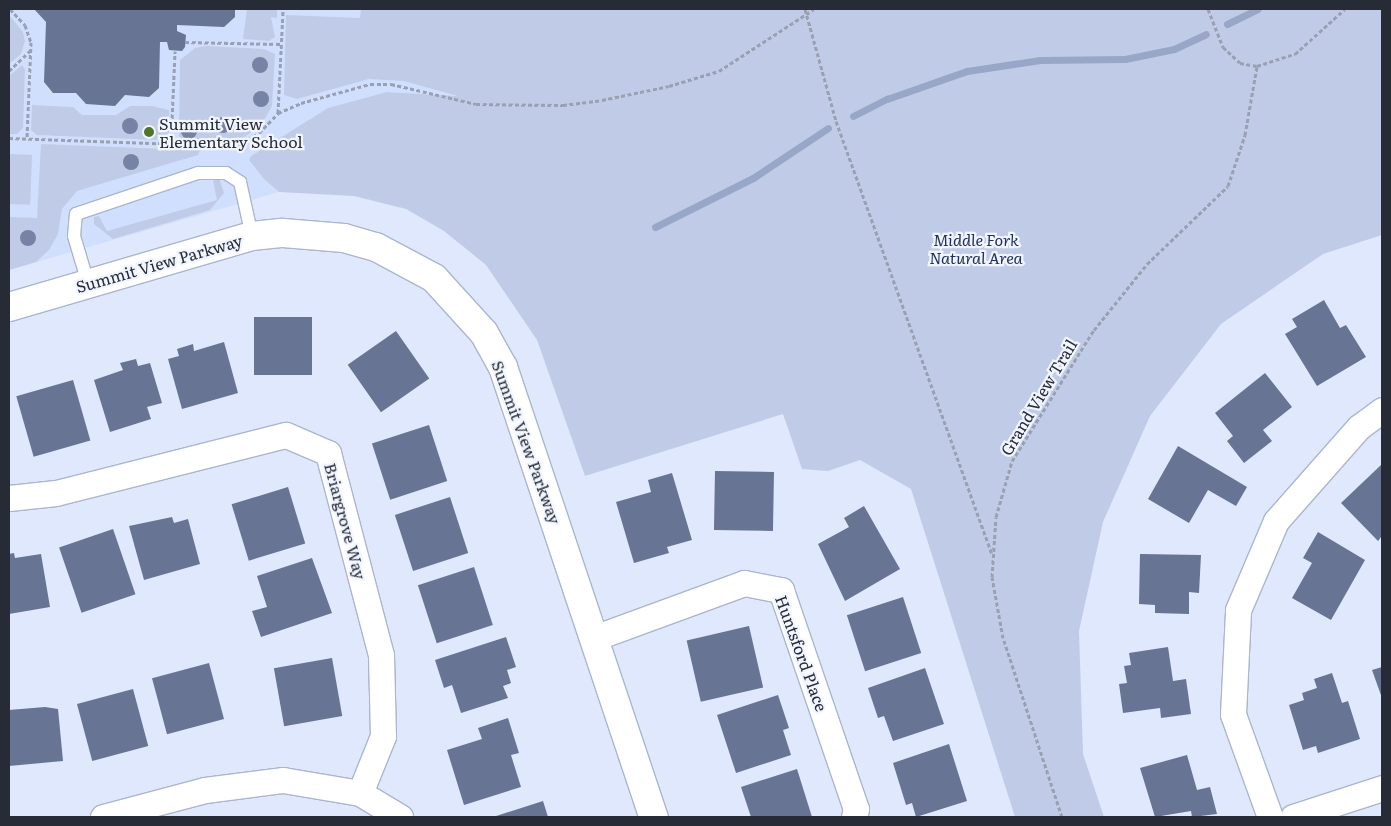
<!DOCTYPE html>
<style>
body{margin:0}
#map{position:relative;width:1391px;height:826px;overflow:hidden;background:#dfe8fc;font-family:Literata,serif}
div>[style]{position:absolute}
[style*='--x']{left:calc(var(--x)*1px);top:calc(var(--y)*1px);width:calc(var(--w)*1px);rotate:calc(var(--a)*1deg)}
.built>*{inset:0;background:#d1dffe}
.green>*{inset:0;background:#c0cce7;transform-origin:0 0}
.stream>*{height:7px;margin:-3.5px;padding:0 3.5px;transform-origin:3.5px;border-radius:3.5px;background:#98a7c8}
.building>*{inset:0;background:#677494;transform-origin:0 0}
.path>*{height:3px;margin-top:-1.5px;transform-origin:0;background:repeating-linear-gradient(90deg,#99a0b1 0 4px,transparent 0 6.5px)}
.roads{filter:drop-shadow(1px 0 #abb6cd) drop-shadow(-1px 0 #abb6cd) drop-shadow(0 1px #abb6cd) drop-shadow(0 -1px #abb6cd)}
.lane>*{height:12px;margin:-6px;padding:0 6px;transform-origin:6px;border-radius:6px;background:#fff}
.street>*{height:25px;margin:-12.5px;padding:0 12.5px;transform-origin:12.5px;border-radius:12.5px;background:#fff}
.secondary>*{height:28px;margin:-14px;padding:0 14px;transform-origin:14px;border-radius:14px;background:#fff}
.trees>*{width:16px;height:16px;margin:-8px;border-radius:50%;background:#7683a5}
.dots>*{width:14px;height:14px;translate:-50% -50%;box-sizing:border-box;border:2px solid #f1f5ff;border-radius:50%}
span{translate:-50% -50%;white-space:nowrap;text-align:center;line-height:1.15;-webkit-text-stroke:4.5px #f1f5ff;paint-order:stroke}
.poi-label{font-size:16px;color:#272b35}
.left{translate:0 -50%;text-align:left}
.park-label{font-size:16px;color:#21315d;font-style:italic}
.street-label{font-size:16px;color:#272b35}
.frame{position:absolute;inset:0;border:10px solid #272b35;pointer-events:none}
</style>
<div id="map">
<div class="built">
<div style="clip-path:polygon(9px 9px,660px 9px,462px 96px,387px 92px,251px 156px,249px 160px,279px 192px,9px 270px)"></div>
</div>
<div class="green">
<div style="clip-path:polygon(247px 9px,277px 9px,277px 18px,271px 17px,275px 37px,269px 41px,243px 39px)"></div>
<div style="clip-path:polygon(361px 9px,1382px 9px,1382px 235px,1323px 254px,1221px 324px,1150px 416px,1103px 522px,1079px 631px,1083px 754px,1104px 817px,1015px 817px,911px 489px,860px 460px,828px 471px,802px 469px,783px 414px,585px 476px,537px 340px,486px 265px,444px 231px,406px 209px,354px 196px,279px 192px,264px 179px,249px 160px,251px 156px,328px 108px,387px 92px,458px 96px,404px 81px,369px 79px,297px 99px,284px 95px,286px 15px,360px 18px)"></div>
<div style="clip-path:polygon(9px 15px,23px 32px,25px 41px,21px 54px,9px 64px)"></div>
<div style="clip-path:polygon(206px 46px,264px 49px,275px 54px,272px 106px,261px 126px,241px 139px,224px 143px,185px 141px,179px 136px,180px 60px,195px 48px)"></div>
<div style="clip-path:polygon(22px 65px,25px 69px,23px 128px,17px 134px,9px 134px,9px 76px)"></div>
<div style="clip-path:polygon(32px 105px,73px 107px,82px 115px,116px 115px,130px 106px,152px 106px,169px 110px,169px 133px,158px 140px,37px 135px,31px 130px)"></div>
<div style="clip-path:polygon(41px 144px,116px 147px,200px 150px,198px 155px,77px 191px,62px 209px,58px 234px,49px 250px,36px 262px,9px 270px,9px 217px,37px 218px)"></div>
<div style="left:9px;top:154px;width:23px;height:50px;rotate:2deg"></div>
<div style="clip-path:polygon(219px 178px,224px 193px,210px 210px,113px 239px,94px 224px,94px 217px,99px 216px,107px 231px,217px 200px,213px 181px)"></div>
</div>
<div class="stream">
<div style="--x:1227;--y:24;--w:34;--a:-26"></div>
<div style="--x:853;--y:116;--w:38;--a:-27"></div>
<div style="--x:887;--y:99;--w:85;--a:-19.3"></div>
<div style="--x:967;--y:71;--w:74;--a:-8.6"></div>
<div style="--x:1040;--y:60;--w:85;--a:-0.7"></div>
<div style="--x:1125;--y:59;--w:50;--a:-11.5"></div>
<div style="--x:1174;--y:49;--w:35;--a:-25"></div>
<div style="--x:655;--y:227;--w:110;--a:-26.6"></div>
<div style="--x:753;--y:178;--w:90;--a:-33.7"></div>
</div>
<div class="building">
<div style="clip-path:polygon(34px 9px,235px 9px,235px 17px,224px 27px,177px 25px,177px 31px,186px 35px,185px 47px,182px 51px,169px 50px,167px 42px,160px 42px,159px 88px,149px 97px,125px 95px,115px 106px,86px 104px,76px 93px,53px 93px,44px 82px,46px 22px)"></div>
<div style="clip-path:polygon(1324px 300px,1340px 328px,1346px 325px,1366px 357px,1317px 386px,1285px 334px,1297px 327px,1292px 319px)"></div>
<div style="left:254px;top:317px;width:58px;height:58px"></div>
<div style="left:396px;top:331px;width:58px;height:59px;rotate:55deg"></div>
<div style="clip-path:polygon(224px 342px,238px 393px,182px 409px,168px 359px,179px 356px,177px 349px,193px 344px,194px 351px)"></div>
<div style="clip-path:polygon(136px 359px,138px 366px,150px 363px,162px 403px,147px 407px,151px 419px,110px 432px,94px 380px,123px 370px,120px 363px)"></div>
<div style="clip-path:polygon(1265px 373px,1292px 407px,1263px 430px,1272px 441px,1244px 463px,1227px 441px,1233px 436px,1215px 413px)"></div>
<div style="left:73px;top:380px;width:63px;height:59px;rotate:74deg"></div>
<div style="left:429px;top:425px;width:59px;height:60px;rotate:72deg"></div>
<div style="clip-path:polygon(1178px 446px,1247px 487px,1236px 506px,1208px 490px,1189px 523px,1148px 499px)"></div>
<div style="clip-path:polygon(1381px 465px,1382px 536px,1378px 541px,1341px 503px)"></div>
<div style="left:715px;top:471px;width:59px;height:59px;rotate:1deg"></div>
<div style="clip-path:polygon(672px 473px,692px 540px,667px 547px,669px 553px,634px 563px,616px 502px,651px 492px,648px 480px)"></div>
<div style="left:288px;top:487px;width:59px;height:59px;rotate:73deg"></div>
<div style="left:450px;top:497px;width:59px;height:58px;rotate:72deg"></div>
<div style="clip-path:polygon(864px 506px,900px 569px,845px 601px,818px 544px,849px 527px,844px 518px)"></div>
<div style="clip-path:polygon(172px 517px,174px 523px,188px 519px,200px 564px,144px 580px,129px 526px)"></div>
<div style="left:113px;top:529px;width:69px;height:57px;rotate:71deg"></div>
<div style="clip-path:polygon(1318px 532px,1365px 560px,1331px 620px,1292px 598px,1312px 563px,1303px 558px)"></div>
<div style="clip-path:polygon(14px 553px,15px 558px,41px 554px,50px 607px,9px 614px,9px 554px)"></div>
<div style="clip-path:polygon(1140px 554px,1201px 555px,1199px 593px,1189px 592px,1189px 614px,1155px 613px,1155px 605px,1139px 604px)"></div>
<div style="clip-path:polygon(312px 558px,332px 613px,261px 637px,252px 611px,267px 607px,257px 576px)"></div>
<div style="left:474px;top:567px;width:61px;height:59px;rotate:72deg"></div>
<div style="left:903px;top:597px;width:59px;height:59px;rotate:72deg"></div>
<div style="left:749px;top:626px;width:63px;height:64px;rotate:77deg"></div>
<div style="clip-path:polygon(506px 637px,516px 667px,507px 670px,511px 683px,503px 686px,508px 698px,461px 713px,452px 685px,444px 688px,435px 660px)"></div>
<div style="clip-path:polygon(1168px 647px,1173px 681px,1186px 679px,1191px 714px,1161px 718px,1160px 708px,1123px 713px,1119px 684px,1127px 683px,1124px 666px,1131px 665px,1129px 653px)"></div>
<div style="left:332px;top:658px;width:59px;height:59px;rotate:80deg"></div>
<div style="left:209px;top:663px;width:58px;height:59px;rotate:75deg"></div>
<div style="clip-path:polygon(1382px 667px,1382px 698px,1372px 670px)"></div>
<div style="clip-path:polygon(925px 668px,944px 724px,893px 741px,884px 716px,878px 718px,868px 688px)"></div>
<div style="clip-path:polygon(1332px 673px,1342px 703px,1348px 701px,1360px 739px,1318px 753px,1316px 746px,1303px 750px,1289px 705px,1304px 700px,1302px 693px,1317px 688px,1314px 679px)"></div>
<div style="left:133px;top:689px;width:59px;height:58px;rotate:75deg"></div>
<div style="clip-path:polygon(778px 695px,789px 728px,783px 730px,791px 755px,736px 773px,717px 715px)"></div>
<div style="clip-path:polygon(45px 707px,58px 709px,63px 761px,9px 766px,9px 710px)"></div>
<div style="clip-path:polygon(508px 718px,519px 753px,511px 755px,521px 787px,464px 805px,447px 750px,482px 739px,478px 728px)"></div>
<div style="clip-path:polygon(949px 744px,967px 801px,916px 817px,912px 803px,906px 805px,893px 763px)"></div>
<div style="clip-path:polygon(1187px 755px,1197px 790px,1210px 787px,1217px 814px,1192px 817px,1191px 811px,1155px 817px,1140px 768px)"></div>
<div style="clip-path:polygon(797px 769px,812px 817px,751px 817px,741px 787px)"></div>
<div style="clip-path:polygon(543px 801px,548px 817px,493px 817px)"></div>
</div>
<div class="path">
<div style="--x:10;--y:9;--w:22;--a:47"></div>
<div style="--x:25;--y:25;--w:18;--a:71"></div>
<div style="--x:31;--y:42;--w:97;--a:92.4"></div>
<div style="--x:805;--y:9;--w:116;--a:74.5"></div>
<div style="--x:836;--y:121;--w:460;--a:70.2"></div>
<div style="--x:1208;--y:9;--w:41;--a:68.5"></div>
<div style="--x:1223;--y:47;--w:23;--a:43"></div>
<div style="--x:1240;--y:63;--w:17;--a:10"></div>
<div style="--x:1257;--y:66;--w:40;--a:-18"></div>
<div style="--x:1295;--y:54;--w:67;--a:-42"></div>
<div style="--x:185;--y:42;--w:96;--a:1.2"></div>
<div style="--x:9;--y:71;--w:29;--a:-44"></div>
<div style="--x:278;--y:113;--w:104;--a:-87.2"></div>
<div style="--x:9;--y:138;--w:227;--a:2"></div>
<div style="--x:236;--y:146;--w:26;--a:-29"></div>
<div style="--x:259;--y:133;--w:28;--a:-46"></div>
<div style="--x:278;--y:113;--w:25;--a:-23"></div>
<div style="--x:301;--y:103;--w:72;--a:-15.4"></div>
<div style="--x:370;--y:84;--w:21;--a:0"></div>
<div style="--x:391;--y:84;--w:87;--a:13.2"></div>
<div style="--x:476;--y:104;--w:87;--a:0.7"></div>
<div style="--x:563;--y:105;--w:39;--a:-7"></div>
<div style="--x:602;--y:100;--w:68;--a:-11.8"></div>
<div style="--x:669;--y:86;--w:52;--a:-16.7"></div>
<div style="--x:719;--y:71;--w:113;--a:-33.1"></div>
<div style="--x:171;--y:144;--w:93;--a:-87.5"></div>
<div style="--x:1062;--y:817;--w:188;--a:-108.2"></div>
<div style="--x:1003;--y:638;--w:62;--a:-100.2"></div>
<div style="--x:992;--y:577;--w:60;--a:-86.2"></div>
<div style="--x:996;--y:517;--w:58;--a:-74.1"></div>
<div style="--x:1012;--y:461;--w:155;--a:-58"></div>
<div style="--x:1094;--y:330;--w:85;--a:-51.2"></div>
<div style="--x:1147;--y:264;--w:112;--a:-43.9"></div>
<div style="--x:1228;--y:186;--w:54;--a:-71.6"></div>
<div style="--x:1245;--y:135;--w:70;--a:-80.1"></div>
</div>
<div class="roads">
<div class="lane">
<div style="--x:88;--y:283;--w:49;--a:-106.6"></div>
<div style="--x:74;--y:236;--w:22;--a:-85"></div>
<div style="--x:76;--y:214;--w:129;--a:-18.6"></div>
<div style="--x:198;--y:173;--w:28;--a:0"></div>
<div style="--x:226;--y:173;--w:17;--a:33"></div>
<div style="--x:240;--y:182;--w:55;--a:77.5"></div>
</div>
<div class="street">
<div style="--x:9;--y:498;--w:47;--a:-6.1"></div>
<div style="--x:56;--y:493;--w:237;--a:-14.2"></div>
<div style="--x:286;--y:435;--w:46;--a:23.2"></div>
<div style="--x:328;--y:453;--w:209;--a:75.3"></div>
<div style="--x:381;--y:655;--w:81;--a:88.6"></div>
<div style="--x:383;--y:736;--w:61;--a:112"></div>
<div style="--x:594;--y:638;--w:160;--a:-20.1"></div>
<div style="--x:744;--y:583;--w:38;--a:11"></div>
<div style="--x:781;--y:590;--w:231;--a:71.1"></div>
<div style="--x:856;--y:809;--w:8;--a:104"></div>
<div style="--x:103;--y:817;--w:106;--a:-14.8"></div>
<div style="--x:205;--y:790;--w:79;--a:-7.3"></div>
<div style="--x:283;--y:780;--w:78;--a:9.6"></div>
<div style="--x:360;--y:793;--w:47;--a:31"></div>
<div style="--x:1270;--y:817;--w:109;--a:-109.8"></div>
<div style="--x:1233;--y:714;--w:104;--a:-87.2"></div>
<div style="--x:1238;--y:610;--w:97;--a:-66.9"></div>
<div style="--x:1276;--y:521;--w:125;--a:-48.6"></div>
<div style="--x:1359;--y:427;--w:29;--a:-36"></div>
<div style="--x:1293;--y:817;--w:94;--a:-18"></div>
</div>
<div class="secondary">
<div style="--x:9;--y:307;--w:253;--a:-16.3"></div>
<div style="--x:252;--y:236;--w:31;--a:-6"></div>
<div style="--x:283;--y:233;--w:61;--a:4.7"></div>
<div style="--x:344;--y:238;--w:33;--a:16"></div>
<div style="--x:376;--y:247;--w:66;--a:28.1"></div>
<div style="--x:434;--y:278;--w:74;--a:47.7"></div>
<div style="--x:484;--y:333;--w:39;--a:61"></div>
<div style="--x:503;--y:367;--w:475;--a:71.5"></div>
</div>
</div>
<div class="trees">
<div style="left:260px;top:65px"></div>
<div style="left:261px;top:99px"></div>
<div style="left:223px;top:125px"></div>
<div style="left:130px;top:126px"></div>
<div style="left:189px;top:131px"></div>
<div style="left:131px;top:162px"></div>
<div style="left:28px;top:238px"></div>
</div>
<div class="dots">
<div style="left:149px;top:132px;background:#51742c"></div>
</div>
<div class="poi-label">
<span class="left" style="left:159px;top:132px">Summit View<br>Elementary School</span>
</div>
<div class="park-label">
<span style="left:976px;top:248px">Middle Fork<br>Natural Area</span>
</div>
<div class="street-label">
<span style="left:159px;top:263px;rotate:-16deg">Summit View Parkway</span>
<span style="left:1038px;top:397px;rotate:-59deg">Grand View Trail</span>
<span style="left:527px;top:442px;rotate:70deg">Summit View Parkway</span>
<span style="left:346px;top:521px;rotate:75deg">Briargrove Way</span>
<span style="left:802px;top:653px;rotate:70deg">Huntsford Place</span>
</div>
<div class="frame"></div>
</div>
